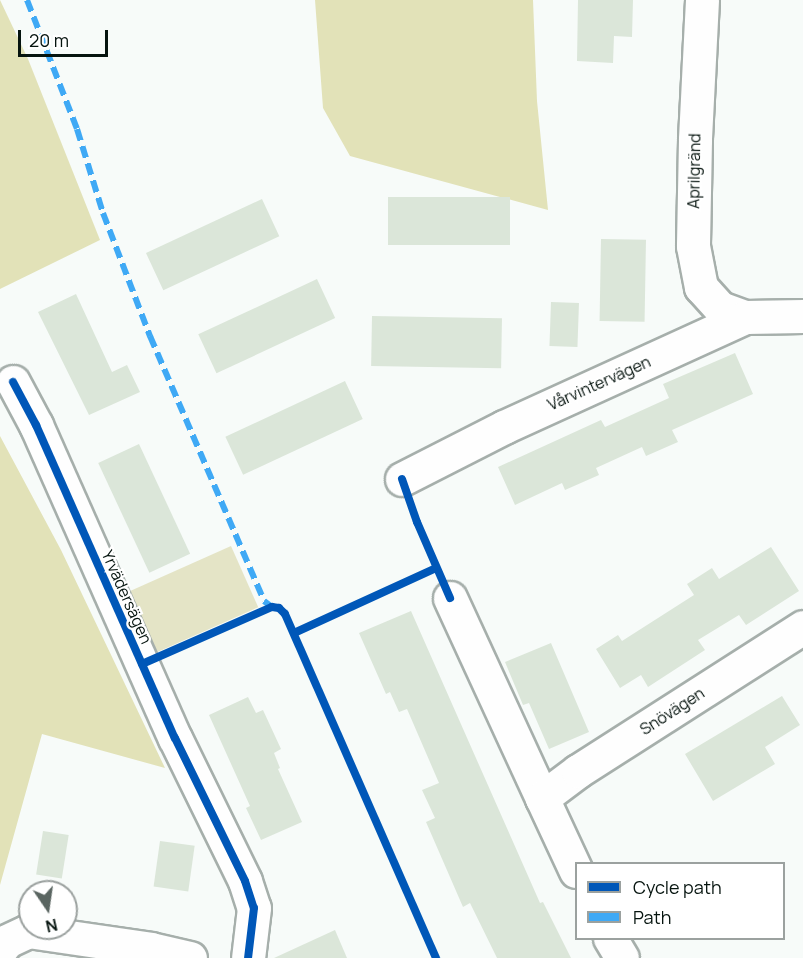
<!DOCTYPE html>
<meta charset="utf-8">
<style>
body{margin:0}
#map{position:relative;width:803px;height:958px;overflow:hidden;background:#f7fbf9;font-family:Manrope,sans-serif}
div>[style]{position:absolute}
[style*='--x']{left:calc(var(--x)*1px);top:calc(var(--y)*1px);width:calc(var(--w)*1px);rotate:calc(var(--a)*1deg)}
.green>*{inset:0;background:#e4e4c6;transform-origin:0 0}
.forest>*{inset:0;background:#e2e2b8}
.building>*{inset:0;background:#dbe6d9;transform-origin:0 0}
.roads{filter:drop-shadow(2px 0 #a6afab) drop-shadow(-2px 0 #a6afab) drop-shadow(0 2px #a6afab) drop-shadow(0 -2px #a6afab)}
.street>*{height:33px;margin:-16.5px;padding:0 16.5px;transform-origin:16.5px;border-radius:16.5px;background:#fefefe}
.quiet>*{height:6px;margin-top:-3px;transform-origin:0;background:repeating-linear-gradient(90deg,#3fa9f5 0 12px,transparent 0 18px)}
.cycleway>*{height:8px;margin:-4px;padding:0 4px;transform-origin:4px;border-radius:4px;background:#0057b8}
span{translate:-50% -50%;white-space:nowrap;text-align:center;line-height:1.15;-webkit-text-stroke:4.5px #fff;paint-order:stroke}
.street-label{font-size:16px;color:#06140f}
.legend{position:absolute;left:575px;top:862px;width:210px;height:78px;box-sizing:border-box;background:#fff;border:2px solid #9ba19f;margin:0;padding:8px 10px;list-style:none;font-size:18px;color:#06140f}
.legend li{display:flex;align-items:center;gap:12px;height:30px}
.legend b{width:30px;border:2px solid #9ba19f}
.north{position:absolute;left:18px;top:880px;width:60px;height:60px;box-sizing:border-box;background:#fff;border:2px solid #9ba19f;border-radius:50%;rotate:167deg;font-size:16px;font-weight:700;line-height:24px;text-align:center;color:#06140f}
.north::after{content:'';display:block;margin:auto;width:21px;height:27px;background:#5a6561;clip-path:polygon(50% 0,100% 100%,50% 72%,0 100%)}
.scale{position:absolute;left:18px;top:30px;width:90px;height:27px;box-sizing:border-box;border:3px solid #06140f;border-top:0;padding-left:8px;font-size:18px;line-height:21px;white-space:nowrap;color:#06140f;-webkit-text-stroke:4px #fff;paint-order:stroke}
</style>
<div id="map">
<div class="green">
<div style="left:231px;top:546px;width:67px;height:111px;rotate:66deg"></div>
</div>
<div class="forest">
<div style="clip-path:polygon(0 0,28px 59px,100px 240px,0 289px)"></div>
<div style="clip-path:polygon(315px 0,533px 0,537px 101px,548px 210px,350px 156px,323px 108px)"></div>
<div style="clip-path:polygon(0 436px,61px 550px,165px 768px,42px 734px,0 885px)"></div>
</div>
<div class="building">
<div style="clip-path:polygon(578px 0,633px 0,632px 37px,614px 36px,613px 63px,577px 61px)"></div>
<div style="left:388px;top:197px;width:122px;height:48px"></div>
<div style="left:262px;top:199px;width:41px;height:128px;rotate:65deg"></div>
<div style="left:601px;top:239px;width:45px;height:82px;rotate:1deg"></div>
<div style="left:317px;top:279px;width:43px;height:131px;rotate:65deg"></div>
<div style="clip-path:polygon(76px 294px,112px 372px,127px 365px,140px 392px,89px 415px,38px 312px)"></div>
<div style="left:551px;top:302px;width:28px;height:44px;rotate:2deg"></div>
<div style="left:372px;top:316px;width:130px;height:50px;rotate:1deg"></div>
<div style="clip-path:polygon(735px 353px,753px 394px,672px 430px,678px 442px,646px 456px,642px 447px,596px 468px,599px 475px,565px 490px,562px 483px,515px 505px,498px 467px,601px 420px,605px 427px,669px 398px,663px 384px)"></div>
<div style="left:345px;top:381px;width:42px;height:132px;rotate:65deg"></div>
<div style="left:139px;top:444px;width:121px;height:45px;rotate:65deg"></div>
<div style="clip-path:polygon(771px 547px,799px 591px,746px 625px,739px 615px,698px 640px,705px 650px,648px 687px,641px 675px,620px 688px,596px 649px,618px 635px,622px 641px,694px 595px,687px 584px,712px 568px,719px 579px)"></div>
<div style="clip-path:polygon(411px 611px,540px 903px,543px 902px,571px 958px,497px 958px,470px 903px,463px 907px,426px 822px,435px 818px,422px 790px,439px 783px,407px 709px,399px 712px,390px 692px,386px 694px,359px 633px)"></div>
<div style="clip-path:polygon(551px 643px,589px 732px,549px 749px,529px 703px,523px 705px,505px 662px)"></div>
<div style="clip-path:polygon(782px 696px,800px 725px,765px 747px,775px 764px,713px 801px,685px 754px)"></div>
<div style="clip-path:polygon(248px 697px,256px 713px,263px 710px,281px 749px,274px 753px,280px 768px,278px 769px,302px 822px,261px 840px,246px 808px,250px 806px,209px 715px)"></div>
<div style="left:43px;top:831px;width:26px;height:44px;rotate:9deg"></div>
<div style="left:160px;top:841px;width:35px;height:46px;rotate:8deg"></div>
<div style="clip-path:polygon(335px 930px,347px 958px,274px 958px)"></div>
</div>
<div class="roads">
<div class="street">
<div style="--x:702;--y:0;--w:140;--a:92.9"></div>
<div style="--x:695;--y:140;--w:106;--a:91.1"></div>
<div style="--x:693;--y:246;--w:42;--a:79"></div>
<div style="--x:701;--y:287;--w:28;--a:48"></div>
<div style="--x:720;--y:308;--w:27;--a:20"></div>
<div style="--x:13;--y:382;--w:49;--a:61.9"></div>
<div style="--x:36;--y:425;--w:342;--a:66.1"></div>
<div style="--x:175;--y:738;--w:159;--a:63.9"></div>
<div style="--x:245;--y:881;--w:28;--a:72"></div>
<div style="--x:254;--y:908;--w:50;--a:96.8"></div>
<div style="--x:402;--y:479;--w:114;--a:-27"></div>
<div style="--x:504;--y:427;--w:265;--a:-24.5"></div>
<div style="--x:745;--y:317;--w:58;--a:-1"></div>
<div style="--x:450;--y:598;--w:220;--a:65.3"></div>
<div style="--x:576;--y:871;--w:81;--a:-115"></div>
<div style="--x:542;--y:798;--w:45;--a:-36.9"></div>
<div style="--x:578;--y:771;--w:267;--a:-32.6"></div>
<div style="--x:610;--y:938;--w:23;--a:59"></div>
<div style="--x:0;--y:950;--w:11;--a:-52"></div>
<div style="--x:7;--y:941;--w:23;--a:-25"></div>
<div style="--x:28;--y:931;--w:124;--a:8.3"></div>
<div style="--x:151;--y:949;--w:40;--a:13"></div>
</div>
</div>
<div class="quiet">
<div style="--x:27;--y:0;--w:138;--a:68.8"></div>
<div style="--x:77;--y:129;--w:88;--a:72.8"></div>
<div style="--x:103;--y:213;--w:132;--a:69.1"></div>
<div style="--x:150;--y:336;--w:288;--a:66.7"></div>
<div style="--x:264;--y:601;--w:10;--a:37"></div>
</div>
<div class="cycleway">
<div style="--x:13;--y:382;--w:49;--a:61.9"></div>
<div style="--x:36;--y:425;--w:342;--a:66.1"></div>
<div style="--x:175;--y:738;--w:159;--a:63.9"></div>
<div style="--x:245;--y:881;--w:28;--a:72"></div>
<div style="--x:254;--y:908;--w:50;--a:96.8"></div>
<div style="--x:402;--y:479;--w:46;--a:70.8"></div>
<div style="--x:417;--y:522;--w:83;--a:66.5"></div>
<div style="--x:294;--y:633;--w:156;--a:-24.6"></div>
<div style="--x:142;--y:664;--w:142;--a:-23.7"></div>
<div style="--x:272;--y:607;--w:7;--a:8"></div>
<div style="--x:279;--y:608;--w:8;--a:45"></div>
<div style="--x:285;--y:614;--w:376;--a:66.3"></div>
</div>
<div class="street-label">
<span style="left:694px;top:171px;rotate:-89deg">Aprilgränd</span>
<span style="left:599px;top:383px;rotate:-24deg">Vårvintervägen</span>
<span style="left:127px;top:597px;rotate:66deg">Yrvädersägen</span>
<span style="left:672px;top:711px;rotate:-33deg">Snövägen</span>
</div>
<ul class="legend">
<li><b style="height:8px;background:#0057b8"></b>Cycle path</li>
<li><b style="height:8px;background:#3fa9f5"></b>Path</li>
</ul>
<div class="north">N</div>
<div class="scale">20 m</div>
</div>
